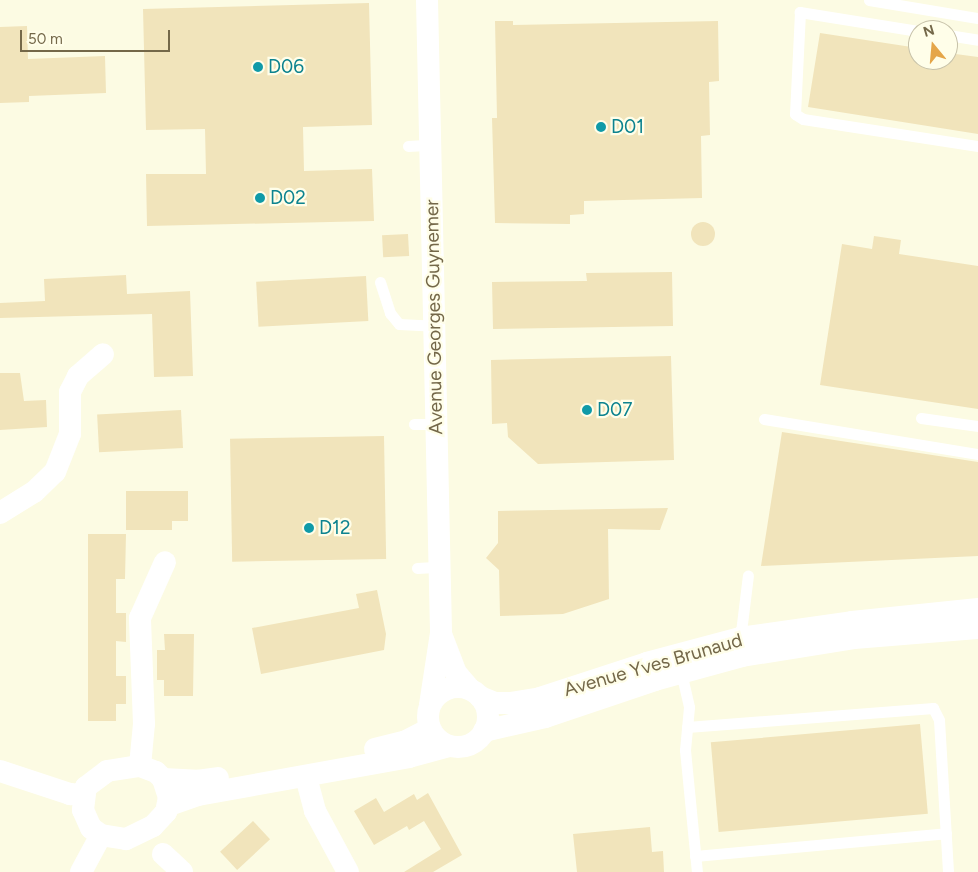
<!DOCTYPE html>
<style>
body{margin:0}
#map{position:relative;width:978px;height:872px;overflow:hidden;background:#fcfbe3;font-family:Figtree,sans-serif}
div>[style]{position:absolute}
[style*='--x']{left:calc(var(--x)*1px);top:calc(var(--y)*1px);width:calc(var(--w)*1px);rotate:calc(var(--a)*1deg)}
.building>*{inset:0;background:#f1e4bb;transform-origin:0 0}
.round{border-radius:50%}
.service>*{height:11px;margin:-5.5px;padding:0 5.5px;transform-origin:5.5px;border-radius:5.5px;background:#fff}
.minor>*{height:22px;margin:-11px;padding:0 11px;transform-origin:11px;border-radius:11px;background:#fff}
.minor>.ring{margin:-11px;padding:0;box-sizing:content-box;background:none;border:22px solid #fff;border-radius:50%}
.dots>*{width:14px;height:14px;translate:-50% -50%;box-sizing:border-box;border:2px solid #fffee9;border-radius:50%}
span{translate:-50% -50%;white-space:nowrap;text-align:center;line-height:1.15;-webkit-text-stroke:4.5px #fffee9;paint-order:stroke}
.culture-label{font-size:19px;color:#0d838f}
.left{translate:0 -50%;text-align:left}
.street-label{font-size:19px;color:#746849}
.north{position:absolute;left:908px;top:20px;width:50px;height:50px;box-sizing:border-box;background:#fffee9;border:1px solid #c7c2a9;border-radius:50%;rotate:343deg;font-size:14px;font-weight:700;line-height:20px;text-align:center;color:#746849}
.north::after{content:'';display:block;margin:auto;width:18px;height:22px;background:#e5a649;clip-path:polygon(50% 0,100% 100%,50% 72%,0 100%)}
.scale{position:absolute;left:20px;top:30px;width:150px;height:22px;box-sizing:border-box;border:2px solid #746849;border-top:0;padding-left:6px;font-size:15px;line-height:18px;white-space:nowrap;color:#746849;-webkit-text-stroke:4px #fffee9;paint-order:stroke}
</style>
<div id="map">
<div class="building">
<div style="clip-path:polygon(369px 3px,372px 125px,303px 127px,304px 171px,372px 169px,374px 221px,147px 226px,146px 174px,206px 174px,205px 129px,146px 130px,143px 9px)"></div>
<div style="clip-path:polygon(495px 21px,513px 21px,513px 25px,718px 21px,719px 81px,709px 82px,710px 135px,701px 136px,702px 198px,584px 201px,584px 214px,570px 215px,570px 224px,495px 223px,492px 118px,497px 118px)"></div>
<div style="clip-path:polygon(27px 26px,28px 59px,105px 56px,106px 93px,29px 96px,29px 102px,0 103px,0 27px)"></div>
<div style="clip-path:polygon(820px 33px,918px 48px,918px 60px,948px 60px,948px 53px,978px 57px,978px 134px,808px 107px)"></div>
<div class="round" style="left:691px;top:222px;width:24px;height:24px"></div>
<div style="left:408px;top:234px;width:22px;height:26px;rotate:87deg"></div>
<div style="clip-path:polygon(874px 236px,901px 240px,899px 254px,978px 266px,978px 409px,820px 385px,842px 244px,872px 249px)"></div>
<div style="clip-path:polygon(672px 272px,673px 326px,493px 329px,492px 282px,587px 281px,586px 273px)"></div>
<div style="clip-path:polygon(126px 275px,127px 294px,190px 291px,193px 376px,154px 377px,152px 314px,0 318px,0 303px,45px 301px,44px 279px)"></div>
<div style="left:366px;top:276px;width:45px;height:110px;rotate:87deg"></div>
<div style="clip-path:polygon(671px 356px,674px 460px,538px 464px,508px 437px,507px 423px,492px 424px,491px 360px)"></div>
<div style="clip-path:polygon(0 373px,20px 373px,24px 401px,46px 400px,47px 427px,0 430px)"></div>
<div style="left:181px;top:410px;width:38px;height:84px;rotate:87deg"></div>
<div style="clip-path:polygon(782px 432px,978px 462px,978px 556px,761px 566px)"></div>
<div style="left:384px;top:436px;width:123px;height:154px;rotate:89deg"></div>
<div style="clip-path:polygon(126px 491px,188px 491px,188px 521px,172px 521px,172px 530px,126px 530px)"></div>
<div style="clip-path:polygon(668px 508px,660px 530px,608px 529px,609px 599px,563px 614px,500px 616px,499px 570px,486px 558px,498px 543px,498px 511px)"></div>
<div style="clip-path:polygon(88px 534px,126px 534px,125px 579px,116px 579px,116px 613px,126px 613px,126px 642px,116px 641px,116px 676px,126px 676px,126px 704px,116px 704px,116px 721px,88px 721px)"></div>
<div style="clip-path:polygon(377px 590px,386px 634px,384px 650px,261px 674px,252px 628px,359px 608px,356px 594px)"></div>
<div style="clip-path:polygon(164px 634px,194px 634px,193px 696px,164px 696px,164px 680px,157px 680px,157px 650px,165px 650px)"></div>
<div style="left:920px;top:724px;width:90px;height:210px;rotate:85deg"></div>
<div style="clip-path:polygon(428px 793px,462px 855px,433px 872px,404px 872px,441px 849px,424px 821px,409px 830px,407px 826px,374px 845px,354px 811px,376px 798px,384px 812px,414px 794px,417px 800px)"></div>
<div style="left:253px;top:821px;width:25px;height:45px;rotate:47deg"></div>
<div style="clip-path:polygon(650px 827px,652px 852px,663px 851px,664px 872px,577px 872px,573px 834px)"></div>
</div>
<div class="service">
<div style="--x:869;--y:0;--w:110;--a:9.4"></div>
<div style="--x:918;--y:31;--w:120;--a:-170.9"></div>
<div style="--x:800;--y:12;--w:102;--a:92.8"></div>
<div style="--x:795;--y:114;--w:9;--a:32"></div>
<div style="--x:803;--y:119;--w:177;--a:8.8"></div>
<div style="--x:948;--y:35;--w:30;--a:9"></div>
<div style="--x:408;--y:146;--w:22;--a:-3"></div>
<div style="--x:380;--y:282;--w:33;--a:72"></div>
<div style="--x:390;--y:313;--w:14;--a:51"></div>
<div style="--x:399;--y:324;--w:35;--a:3"></div>
<div style="--x:921;--y:418;--w:58;--a:8"></div>
<div style="--x:764;--y:419;--w:217;--a:9.3"></div>
<div style="--x:414;--y:424;--w:22;--a:0"></div>
<div style="--x:417;--y:568;--w:22;--a:-3"></div>
<div style="--x:740;--y:640;--w:65;--a:-83"></div>
<div style="--x:681;--y:672;--w:36;--a:77"></div>
<div style="--x:689;--y:707;--w:43;--a:95.3"></div>
<div style="--x:685;--y:750;--w:123;--a:84.4"></div>
<div style="--x:687;--y:727;--w:247;--a:-4.4"></div>
<div style="--x:933;--y:708;--w:13;--a:63"></div>
<div style="--x:939;--y:720;--w:152;--a:86.6"></div>
<div style="--x:695;--y:856;--w:252;--a:-5.2"></div>
</div>
<div class="minor">
<div style="--x:427;--y:0;--w:633;--a:88.73"></div>
<div style="--x:441;--y:633;--w:73;--a:98.7"></div>
<div style="--x:0;--y:513;--w:40;--a:-32"></div>
<div style="--x:34;--y:492;--w:29;--a:-44"></div>
<div style="--x:55;--y:472;--w:41;--a:-68.5"></div>
<div style="--x:70;--y:434;--w:42;--a:-90"></div>
<div style="--x:70;--y:392;--w:18;--a:-63"></div>
<div style="--x:78;--y:376;--w:33;--a:-41"></div>
<div style="--x:441;--y:634;--w:42;--a:69"></div>
<div style="--x:456;--y:673;--w:20;--a:49"></div>
<div class="ring" style="left:428px;top:687px;width:38px;height:38px"></div>
<div style="--x:480;--y:697;--w:16;--a:22"></div>
<div style="--x:495;--y:703;--w:15;--a:0"></div>
<div style="--x:510;--y:703;--w:30;--a:-9"></div>
<div style="--x:540;--y:698;--w:113;--a:-18.1"></div>
<div style="--x:647;--y:663;--w:96;--a:-15"></div>
<div style="--x:740;--y:638;--w:113;--a:-8.1"></div>
<div style="--x:852;--y:622;--w:127;--a:-5.9"></div>
<div style="--x:484;--y:731;--w:63;--a:-12.9"></div>
<div style="--x:545;--y:717;--w:116;--a:-18.6"></div>
<div style="--x:655;--y:680;--w:90;--a:-15.4"></div>
<div style="--x:742;--y:656;--w:113;--a:-9.1"></div>
<div style="--x:854;--y:638;--w:124;--a:-4.6"></div>
<div style="--x:375;--y:749;--w:30;--a:-14"></div>
<div style="--x:404;--y:742;--w:29;--a:-27"></div>
<div style="--x:140;--y:766;--w:17;--a:21"></div>
<div style="--x:156;--y:772;--w:10;--a:45"></div>
<div style="--x:163;--y:779;--w:19;--a:72"></div>
<div style="--x:169;--y:797;--w:15;--a:101"></div>
<div style="--x:166;--y:812;--w:19;--a:133"></div>
<div style="--x:153;--y:826;--w:30;--a:154"></div>
<div style="--x:126;--y:839;--w:25;--a:-171"></div>
<div style="--x:101;--y:835;--w:12;--a:-145"></div>
<div style="--x:91;--y:828;--w:20;--a:-114"></div>
<div style="--x:83;--y:810;--w:23;--a:-83"></div>
<div style="--x:86;--y:787;--w:26;--a:-37"></div>
<div style="--x:107;--y:771;--w:33;--a:-9"></div>
<div style="--x:140;--y:766;--w:42;--a:-84.6"></div>
<div style="--x:144;--y:724;--w:106;--a:-92.2"></div>
<div style="--x:140;--y:618;--w:61;--a:-65.9"></div>
<div style="--x:0;--y:771;--w:74;--a:18.2"></div>
<div style="--x:70;--y:794;--w:13;--a:4"></div>
<div style="--x:306;--y:777;--w:35;--a:75"></div>
<div style="--x:315;--y:811;--w:69;--a:61.6"></div>
<div style="--x:163;--y:779;--w:34;--a:3"></div>
<div style="--x:197;--y:781;--w:21;--a:-8"></div>
<div style="--x:169;--y:805;--w:31;--a:-19"></div>
<div style="--x:198;--y:795;--w:214;--a:-10.2"></div>
<div style="--x:409;--y:757;--w:41;--a:-15.4"></div>
<div style="--x:163;--y:854;--w:26;--a:43"></div>
<div style="--x:81;--y:872;--w:42;--a:-61.6"></div>
</div>
<div class="dots">
<div style="left:258px;top:67px;background:#0f9aa8"></div>
<div style="left:601px;top:127px;background:#0f9aa8"></div>
<div style="left:260px;top:198px;background:#0f9aa8"></div>
<div style="left:587px;top:410px;background:#0f9aa8"></div>
<div style="left:309px;top:528px;background:#0f9aa8"></div>
</div>
<div class="culture-label">
<span class="left" style="left:268px;top:67px">D06</span>
<span class="left" style="left:611px;top:127px">D01</span>
<span class="left" style="left:270px;top:198px">D02</span>
<span class="left" style="left:597px;top:410px">D07</span>
<span class="left" style="left:319px;top:528px">D12</span>
</div>
<div class="street-label">
<span style="left:434px;top:317px;rotate:-91deg">Avenue Georges Guynemer</span>
<span style="left:653px;top:665px;rotate:-16deg">Avenue Yves Brunaud</span>
</div>
<div class="north">N</div>
<div class="scale">50 m</div>
</div>
